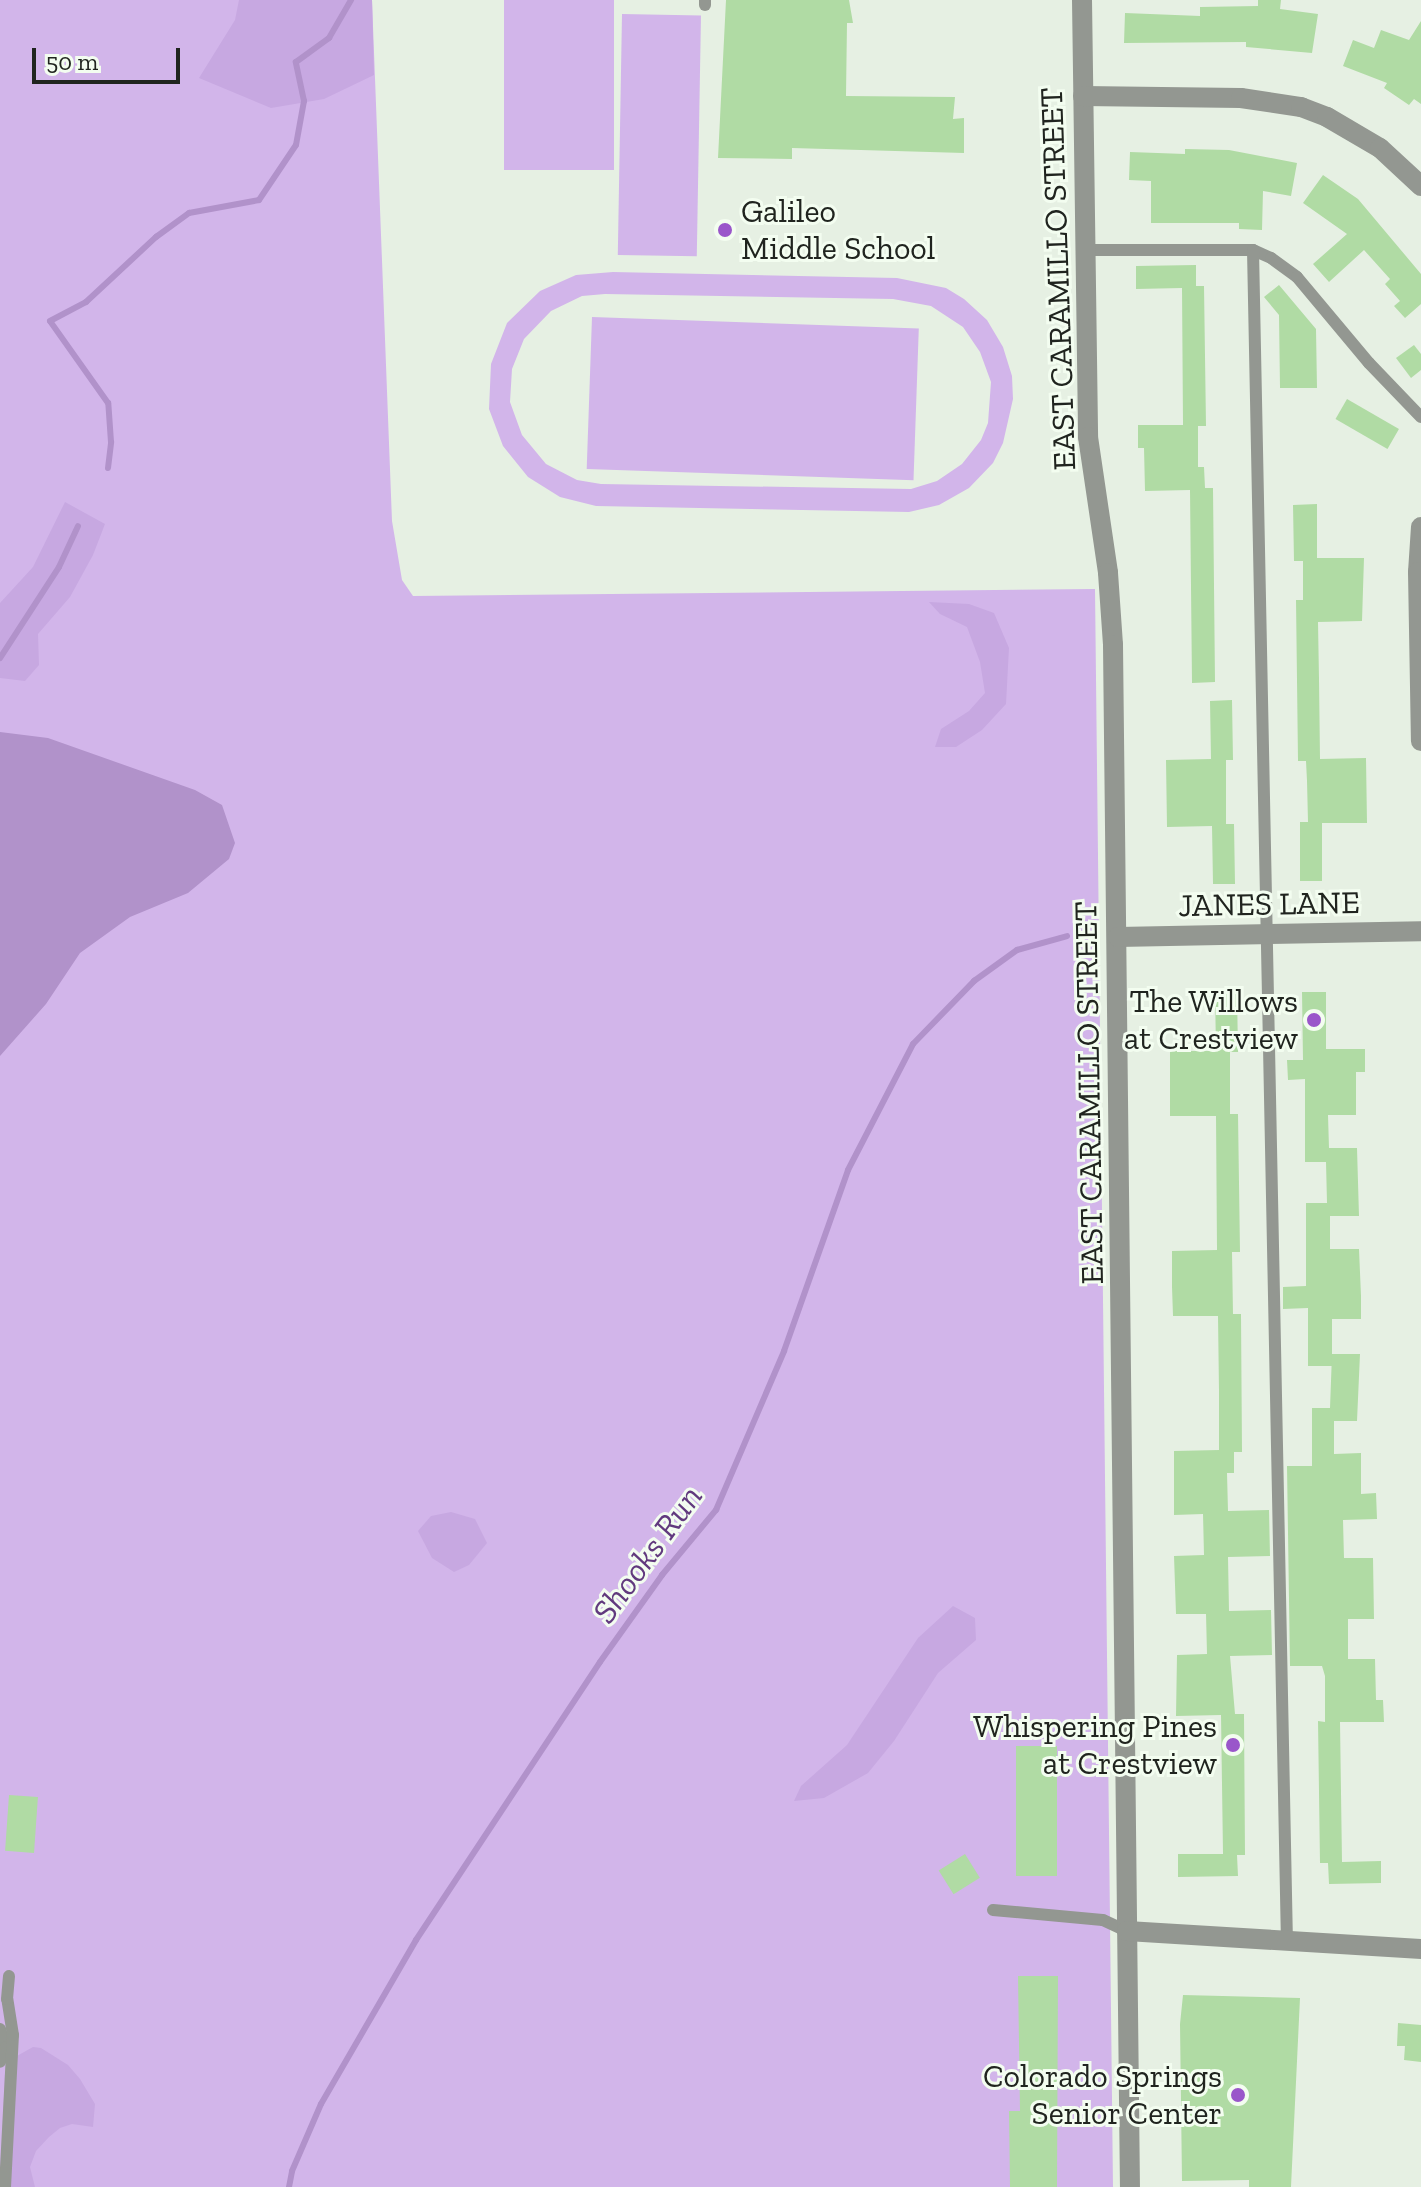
<!DOCTYPE html>
<style>
body{margin:0}
#map{position:relative;width:1421px;height:2187px;overflow:hidden;background:#e6f0e3;font-family:"Zilla Slab",serif}
div>[style]{position:absolute}
[style*='--x']{left:calc(var(--x)*1px);top:calc(var(--y)*1px);width:calc(var(--w)*1px);rotate:calc(var(--a)*1deg)}
.green>*{inset:0;background:#d2b5ea;transform-origin:0 0}
.forest>*{inset:0;background:#c7a8e1}
.water>*{inset:0;background:#b192ca}
.stream>*{height:6px;margin:-3px;padding:0 3px;transform-origin:3px;border-radius:3px;background:#b192ca}
.building>*{inset:0;background:#b0dba4;transform-origin:0 0}
.lane>*{height:12px;margin:-6px;padding:0 6px;transform-origin:6px;border-radius:6px;background:#939791}
.street>*{height:20px;margin:-10px;padding:0 10px;transform-origin:10px;border-radius:10px;background:#939791}
.dots>*{width:22px;height:22px;translate:-50% -50%;box-sizing:border-box;border:4px solid #f3fdf0;border-radius:50%}
span{translate:-50% -50%;white-space:nowrap;text-align:center;line-height:1.15;-webkit-text-stroke:6px #f3fdf0;paint-order:stroke}
.poi-label{font-size:32px;color:#20241f}
.left{translate:0 -50%;text-align:left}
.right{translate:-100% -50%;text-align:right}
.street-label{font-size:32px;color:#20241f}
.water-label{font-size:34px;color:#61397e;font-style:italic}
.scale{position:absolute;left:32px;top:48px;width:148px;height:36px;box-sizing:border-box;border:4px solid #20241f;border-top:0;padding-left:10px;font-size:24px;line-height:28px;white-space:nowrap;color:#20241f;-webkit-text-stroke:6px #f3fdf0;paint-order:stroke}
</style>
<div id="map">
<div class="green">
<div style="clip-path:polygon(0 0,372px 0,392px 521px,402px 580px,413px 596px,1095px 589px,1113px 2187px,0 2187px)"></div>
<div style="left:504px;top:0;width:110px;height:170px"></div>
<div style="left:622px;top:14px;width:79px;height:241px;rotate:1deg"></div>
<div style="clip-path:polygon(evenodd,613px 272px,897px 278px,946px 288px,964px 299px,987px 320px,1003px 347px,1012px 376px,1013px 399px,1003px 443px,993px 463px,969px 488px,939px 505px,909px 512px,596px 506px,560px 497px,528px 477px,503px 446px,489px 409px,491px 364px,507px 323px,540px 291px,576px 275px,613px 272px,605px 294px,893px 299px,931px 306px,963px 327px,980px 352px,991px 382px,988px 423px,981px 440px,962px 464px,937px 481px,911px 489px,601px 484px,577px 480px,546px 464px,522px 435px,510px 402px,512px 369px,524px 339px,551px 311px,582px 296px,605px 294px)"></div>
<div style="left:592px;top:317px;width:327px;height:152px;rotate:2deg"></div>
</div>
<div class="forest">
<div style="clip-path:polygon(239px 0,372px 0,374px 75px,324px 99px,271px 108px,199px 78px,235px 20px)"></div>
<div style="clip-path:polygon(65px 502px,105px 524px,93px 555px,70px 597px,38px 634px,39px 665px,25px 681px,0 678px,0 603px,33px 567px)"></div>
<div style="clip-path:polygon(929px 602px,969px 604px,994px 613px,1009px 648px,1006px 704px,982px 730px,956px 747px,935px 747px,941px 729px,969px 711px,985px 693px,980px 662px,967px 627px,940px 614px)"></div>
<div style="clip-path:polygon(451px 1512px,475px 1519px,487px 1543px,469px 1565px,454px 1572px,432px 1558px,418px 1531px,431px 1516px)"></div>
<div style="clip-path:polygon(953px 1606px,975px 1618px,976px 1640px,938px 1673px,894px 1741px,868px 1773px,824px 1798px,794px 1801px,801px 1786px,847px 1745px,918px 1638px)"></div>
<div style="clip-path:polygon(33px 2047px,41px 2048px,68px 2065px,80px 2079px,95px 2104px,93px 2127px,72px 2124px,60px 2128px,49px 2137px,36px 2151px,30px 2167px,35px 2187px,0 2187px,5px 2073px,8px 2061px)"></div>
</div>
<div class="water">
<div style="clip-path:polygon(0 732px,48px 738px,195px 790px,222px 805px,235px 843px,229px 859px,188px 893px,130px 917px,80px 953px,46px 1004px,0 1056px)"></div>
</div>
<div class="stream">
<div style="--x:108;--y:468;--w:26;--a:-83"></div>
<div style="--x:111;--y:442;--w:39;--a:-94"></div>
<div style="--x:108;--y:403;--w:100;--a:-125.3"></div>
<div style="--x:50;--y:321;--w:41;--a:-27.8"></div>
<div style="--x:86;--y:302;--w:96;--a:-42.9"></div>
<div style="--x:156;--y:237;--w:41;--a:-36"></div>
<div style="--x:189;--y:213;--w:71;--a:-10.5"></div>
<div style="--x:259;--y:200;--w:66;--a:-56.1"></div>
<div style="--x:296;--y:145;--w:45;--a:-79.7"></div>
<div style="--x:304;--y:101;--w:40;--a:-102"></div>
<div style="--x:296;--y:62;--w:41;--a:-36"></div>
<div style="--x:329;--y:38;--w:44;--a:-59.9"></div>
<div style="--x:0;--y:658;--w:108;--a:-57"></div>
<div style="--x:59;--y:567;--w:45;--a:-65.1"></div>
<div style="--x:289;--y:2187;--w:16;--a:-79"></div>
<div style="--x:292;--y:2171;--w:73;--a:-66.6"></div>
<div style="--x:321;--y:2104;--w:190;--a:-59.9"></div>
<div style="--x:416;--y:1940;--w:333;--a:-56.5"></div>
<div style="--x:600;--y:1662;--w:107;--a:-54.5"></div>
<div style="--x:662;--y:1575;--w:85;--a:-50.3"></div>
<div style="--x:716;--y:1510;--w:173;--a:-66.8"></div>
<div style="--x:784;--y:1351;--w:192;--a:-70.5"></div>
<div style="--x:848;--y:1170;--w:142;--a:-62.7"></div>
<div style="--x:913;--y:1044;--w:88;--a:-45.9"></div>
<div style="--x:974;--y:981;--w:53;--a:-35.8"></div>
<div style="--x:1017;--y:950;--w:52;--a:-15.6"></div>
</div>
<div class="building">
<div style="clip-path:polygon(726px 0,849px 0,853px 23px,847px 23px,846px 96px,955px 97px,953px 119px,964px 118px,964px 153px,792px 148px,792px 159px,718px 158px)"></div>
<div style="clip-path:polygon(1258px 0,1281px 0,1280px 9px,1318px 14px,1312px 53px,1246px 47px,1246px 42px,1124px 43px,1125px 13px,1200px 16px,1200px 7px,1258px 6px)"></div>
<div style="clip-path:polygon(1421px 21px,1421px 104px,1414px 99px,1409px 105px,1384px 88px,1387px 83px,1343px 66px,1353px 40px,1374px 48px,1381px 30px,1409px 40px)"></div>
<div style="clip-path:polygon(1185px 149px,1229px 150px,1297px 163px,1291px 196px,1263px 191px,1262px 230px,1239px 229px,1239px 223px,1151px 223px,1151px 181px,1129px 180px,1130px 152px,1185px 154px)"></div>
<div style="clip-path:polygon(1323px 175px,1358px 199px,1421px 274px,1421px 304px,1405px 318px,1394px 306px,1400px 301px,1385px 284px,1390px 279px,1364px 250px,1329px 282px,1313px 264px,1347px 234px,1303px 203px)"></div>
<div style="clip-path:polygon(1196px 265px,1196px 286px,1204px 286px,1206px 426px,1198px 426px,1198px 467px,1204px 467px,1205px 488px,1213px 488px,1215px 682px,1192px 683px,1190px 490px,1145px 491px,1144px 448px,1138px 448px,1138px 425px,1183px 425px,1182px 288px,1136px 289px,1136px 266px)"></div>
<div style="clip-path:polygon(1279px 285px,1316px 329px,1317px 388px,1280px 388px,1279px 315px,1264px 297px)"></div>
<div style="clip-path:polygon(1414px 345px,1421px 354px,1421px 370px,1411px 378px,1396px 358px)"></div>
<div style="left:1347px;top:399px;width:60px;height:23px;rotate:30deg"></div>
<div style="clip-path:polygon(1317px 504px,1317px 558px,1364px 558px,1362px 621px,1318px 622px,1319px 679px,1320px 759px,1366px 758px,1367px 823px,1322px 823px,1322px 881px,1300px 881px,1300px 822px,1308px 822px,1307px 781px,1306px 761px,1298px 761px,1296px 600px,1303px 600px,1303px 561px,1294px 561px,1293px 505px)"></div>
<div style="clip-path:polygon(1232px 700px,1233px 760px,1226px 760px,1226px 824px,1234px 824px,1235px 884px,1213px 884px,1212px 826px,1167px 827px,1166px 760px,1211px 759px,1210px 701px)"></div>
<div style="clip-path:polygon(1215px 992px,1237px 992px,1238px 1052px,1230px 1052px,1230px 1114px,1238px 1114px,1240px 1252px,1232px 1252px,1233px 1314px,1241px 1314px,1242px 1452px,1234px 1452px,1234px 1473px,1227px 1473px,1228px 1511px,1269px 1510px,1270px 1556px,1228px 1557px,1229px 1611px,1271px 1610px,1272px 1655px,1230px 1656px,1235px 1714px,1244px 1714px,1245px 1855px,1237px 1855px,1238px 1876px,1178px 1877px,1178px 1854px,1223px 1854px,1221px 1715px,1176px 1716px,1177px 1655px,1207px 1654px,1206px 1614px,1176px 1614px,1174px 1556px,1204px 1555px,1203px 1514px,1174px 1515px,1174px 1451px,1219px 1450px,1219px 1392px,1218px 1316px,1173px 1316px,1172px 1287px,1172px 1251px,1217px 1250px,1216px 1116px,1170px 1116px,1170px 1051px,1216px 1051px)"></div>
<div style="clip-path:polygon(1302px 992px,1326px 992px,1326px 1049px,1365px 1049px,1365px 1072px,1356px 1072px,1356px 1115px,1328px 1115px,1329px 1148px,1357px 1148px,1359px 1216px,1330px 1216px,1330px 1249px,1359px 1249px,1361px 1296px,1361px 1319px,1332px 1319px,1332px 1366px,1308px 1366px,1308px 1308px,1283px 1309px,1283px 1287px,1306px 1286px,1306px 1203px,1327px 1203px,1326px 1162px,1305px 1162px,1305px 1079px,1288px 1080px,1287px 1060px,1303px 1060px)"></div>
<div style="clip-path:polygon(1332px 1354px,1360px 1354px,1357px 1421px,1334px 1421px,1334px 1454px,1361px 1453px,1361px 1494px,1376px 1493px,1377px 1519px,1343px 1520px,1344px 1558px,1373px 1558px,1374px 1619px,1348px 1619px,1348px 1659px,1375px 1659px,1376px 1700px,1383px 1700px,1384px 1722px,1340px 1722px,1342px 1862px,1381px 1861px,1381px 1883px,1329px 1884px,1328px 1863px,1320px 1863px,1318px 1721px,1325px 1722px,1325px 1676px,1322px 1666px,1290px 1666px,1287px 1466px,1312px 1466px,1312px 1408px,1330px 1408px)"></div>
<div style="left:1057px;top:1746px;width:130px;height:41px;rotate:90deg"></div>
<div style="left:9px;top:1795px;width:29px;height:56px;rotate:4deg"></div>
<div style="left:965px;top:1854px;width:28px;height:31px;rotate:58deg"></div>
<div style="clip-path:polygon(1018px 1976px,1058px 1976px,1057px 2187px,1010px 2187px,1009px 2111px,1020px 2111px)"></div>
<div style="clip-path:polygon(1183px 1995px,1300px 1998px,1291px 2187px,1249px 2187px,1249px 2180px,1182px 2181px,1180px 2024px)"></div>
<div style="clip-path:polygon(1398px 2023px,1421px 2025px,1421px 2062px,1404px 2060px,1405px 2046px,1397px 2046px)"></div>
</div>
<div class="lane">
<div style="--x:705;--y:5;--w:5;--a:-90"></div>
<div style="--x:1085;--y:250;--w:168;--a:0"></div>
<div style="--x:1253;--y:250;--w:20;--a:24"></div>
<div style="--x:1271;--y:258;--w:32;--a:36"></div>
<div style="--x:1297;--y:277;--w:112;--a:50.1"></div>
<div style="--x:1369;--y:363;--w:75;--a:46.1"></div>
<div style="--x:1253;--y:250;--w:1690;--a:88.85"></div>
<div style="--x:993;--y:1910;--w:110;--a:5.2"></div>
<div style="--x:1103;--y:1920;--w:26;--a:25"></div>
<div style="--x:0;--y:2029;--w:19;--a:72"></div>
<div style="--x:6;--y:2047;--w:16;--a:112"></div>
<div style="--x:5;--y:2187;--w:152;--a:-87"></div>
<div style="--x:13;--y:2035;--w:36;--a:-99"></div>
<div style="--x:7;--y:1999;--w:23;--a:-85"></div>
</div>
<div class="street">
<div style="--x:1082;--y:0;--w:437;--a:89.2"></div>
<div style="--x:1088;--y:437;--w:137;--a:81.6"></div>
<div style="--x:1108;--y:573;--w:72;--a:86"></div>
<div style="--x:1113;--y:645;--w:1542;--a:89.37"></div>
<div style="--x:1083;--y:96;--w:158;--a:0.7"></div>
<div style="--x:1241;--y:98;--w:61;--a:8.5"></div>
<div style="--x:1301;--y:107;--w:28;--a:21"></div>
<div style="--x:1327;--y:117;--w:61;--a:30.3"></div>
<div style="--x:1380;--y:148;--w:56;--a:42.8"></div>
<div style="--x:1421;--y:527;--w:45;--a:93.8"></div>
<div style="--x:1418;--y:572;--w:169;--a:89"></div>
<div style="--x:1118;--y:937;--w:303;--a:-1.1"></div>
<div style="--x:1127;--y:1931;--w:295;--a:3.5"></div>
</div>
<div class="dots">
<div style="left:725px;top:230px;background:#9a56ca"></div>
<div style="left:1314px;top:1020px;background:#9a56ca"></div>
<div style="left:1233px;top:1745px;background:#9a56ca"></div>
<div style="left:1238px;top:2095px;background:#9a56ca"></div>
</div>
<div class="poi-label">
<span class="left" style="left:741px;top:230px">Galileo<br>Middle School</span>
<span class="right" style="left:1298px;top:1020px">The Willows<br>at Crestview</span>
<span class="right" style="left:1217px;top:1745px">Whispering Pines<br>at Crestview</span>
<span class="right" style="left:1222px;top:2095px">Colorado Springs<br>Senior Center</span>
</div>
<div class="street-label">
<span style="left:1058px;top:279px;rotate:-92deg">EAST CARAMILLO STREET</span>
<span style="left:1269px;top:904px;rotate:-1deg">JANES LANE</span>
<span style="left:1089px;top:1093px;rotate:-91deg">EAST CARAMILLO STREET</span>
</div>
<div class="water-label">
<span style="left:647px;top:1554px;rotate:-54deg">Shooks Run</span>
</div>
<div class="scale">50 m</div>
</div>
